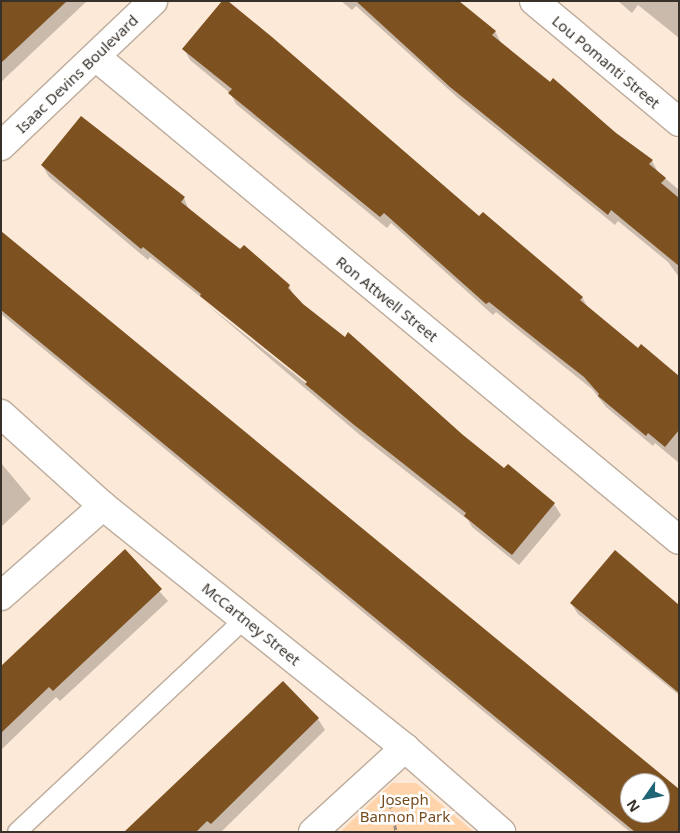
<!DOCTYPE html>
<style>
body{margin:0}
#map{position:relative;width:680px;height:833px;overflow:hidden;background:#fce9d8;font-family:"Noto Sans",sans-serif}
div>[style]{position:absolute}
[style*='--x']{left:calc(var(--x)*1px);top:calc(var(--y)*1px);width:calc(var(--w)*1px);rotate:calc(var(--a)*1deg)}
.green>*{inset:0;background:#ffd4ab}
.shadow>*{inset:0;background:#0003}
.building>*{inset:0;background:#7e5220}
.path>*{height:3px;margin-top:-1.5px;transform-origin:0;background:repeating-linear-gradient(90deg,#978a7e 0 5px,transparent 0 7.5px)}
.roads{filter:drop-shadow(1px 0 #bdac9c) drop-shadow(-1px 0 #bdac9c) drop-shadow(0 1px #bdac9c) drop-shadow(0 -1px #bdac9c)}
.lane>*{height:18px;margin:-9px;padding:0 9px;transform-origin:9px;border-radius:9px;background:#fff}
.street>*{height:28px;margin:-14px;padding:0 14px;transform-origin:14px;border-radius:14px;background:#fff}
span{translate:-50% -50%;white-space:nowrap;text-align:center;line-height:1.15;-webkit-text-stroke:5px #fff;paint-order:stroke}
.street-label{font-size:15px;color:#38312a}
.park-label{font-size:15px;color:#754b1d}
.frame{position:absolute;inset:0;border:2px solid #38312a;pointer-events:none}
.north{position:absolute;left:620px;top:773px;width:50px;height:50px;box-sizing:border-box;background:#fff;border:1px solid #afadaa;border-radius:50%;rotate:237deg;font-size:14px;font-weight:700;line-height:20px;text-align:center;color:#38312a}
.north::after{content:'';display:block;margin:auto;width:18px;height:22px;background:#1f6575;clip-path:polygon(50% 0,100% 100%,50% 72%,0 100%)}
</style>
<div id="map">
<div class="green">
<div style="clip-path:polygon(392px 783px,416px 783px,474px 832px,340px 832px)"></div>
</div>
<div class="shadow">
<div style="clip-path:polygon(1px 1px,87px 1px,1px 82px)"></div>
<div style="clip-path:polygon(341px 1px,455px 1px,495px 31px,501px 43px,652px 161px,658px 172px,679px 190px,679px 277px,668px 262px,618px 221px,615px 225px,458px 98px,356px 6px,352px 10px)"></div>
<div style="clip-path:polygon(618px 1px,679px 1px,679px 38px,638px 5px,632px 13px)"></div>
<div style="clip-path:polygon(184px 49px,480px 218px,582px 297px,588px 308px,638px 350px,679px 377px,679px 463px,655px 443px,653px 446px,606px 407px,592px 389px,496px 312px,493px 315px,391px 223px,387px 228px,236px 104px,230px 93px,190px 60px)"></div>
<div style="clip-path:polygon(42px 165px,184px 198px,189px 210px,289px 286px,295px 298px,504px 470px,508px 466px,554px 504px,561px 515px,519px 565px,472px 527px,468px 520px,360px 435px,204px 302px,311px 387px,312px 385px,150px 257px,148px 260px,49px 177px)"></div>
<div style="clip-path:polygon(evenodd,1px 233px,679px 791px,679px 832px,630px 832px,1px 314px,1px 233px,630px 783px,660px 783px,660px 813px,630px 813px,630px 783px)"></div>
<div style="clip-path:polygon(1px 463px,31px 499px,1px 527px)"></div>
<div style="clip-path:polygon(124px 551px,168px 601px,60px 701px,56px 697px,1px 750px,1px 669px)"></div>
<div style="clip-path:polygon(571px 603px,679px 606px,679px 695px,578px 614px)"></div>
<div style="clip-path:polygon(283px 683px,318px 719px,325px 730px,221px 832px,126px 832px)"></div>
</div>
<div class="building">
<div style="clip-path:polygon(1px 1px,67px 1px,1px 63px)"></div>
<div style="clip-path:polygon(222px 1px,228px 1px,272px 37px,479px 216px,483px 212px,583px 297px,580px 300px,638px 348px,641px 344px,679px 376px,679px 430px,665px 447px,648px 433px,646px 436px,598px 396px,599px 394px,584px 377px,543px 345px,489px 302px,486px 304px,384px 213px,380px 217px,228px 93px,232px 89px,182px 49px)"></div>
<div style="clip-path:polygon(356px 1px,459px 1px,496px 31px,492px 35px,550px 82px,553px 78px,616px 133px,653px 160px,649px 164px,666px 178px,661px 183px,679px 198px,679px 266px,611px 210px,608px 215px,450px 87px)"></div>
<div style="clip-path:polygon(81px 116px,185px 197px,181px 202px,222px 235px,240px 249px,244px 245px,290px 285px,288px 288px,303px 304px,345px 337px,348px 332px,463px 435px,504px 468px,508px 464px,555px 503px,512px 555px,464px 516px,466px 513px,353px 424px,305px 384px,307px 382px,200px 296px,201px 294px,143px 247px,141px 249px,41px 165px)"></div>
<div style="clip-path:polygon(evenodd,1px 231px,679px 789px,679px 832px,635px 832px,1px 310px,1px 231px,630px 783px,660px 783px,660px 813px,630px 813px,630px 783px)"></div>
<div style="clip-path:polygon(125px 549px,162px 589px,53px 691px,49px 687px,1px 733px,1px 666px)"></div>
<div style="clip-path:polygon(615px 550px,679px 605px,679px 693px,570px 603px)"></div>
<div style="clip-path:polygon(283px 681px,319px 718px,211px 824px,207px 821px,196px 832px,124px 832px)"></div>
</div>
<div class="path">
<div style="--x:390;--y:803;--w:30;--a:78"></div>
</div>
<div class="roads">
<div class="lane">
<div style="--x:17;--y:832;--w:312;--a:-43.1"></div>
</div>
<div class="street">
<div style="--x:534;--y:1;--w:189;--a:39.8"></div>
<div style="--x:96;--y:57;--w:757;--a:39.64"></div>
<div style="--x:1;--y:146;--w:210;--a:-43.6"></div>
<div style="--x:1;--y:414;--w:137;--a:42"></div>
<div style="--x:103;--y:506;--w:387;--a:38.7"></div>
<div style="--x:405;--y:748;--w:128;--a:41.2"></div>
<div style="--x:1;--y:596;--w:136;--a:-41.4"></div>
<div style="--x:313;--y:832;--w:125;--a:-42.4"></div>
</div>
</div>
<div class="street-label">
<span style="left:606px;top:62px;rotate:40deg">Lou Pomanti Street</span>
<span style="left:77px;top:74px;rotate:-44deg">Isaac Devins Boulevard</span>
<span style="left:387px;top:299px;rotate:39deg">Ron Attwell Street</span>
<span style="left:251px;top:624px;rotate:39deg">McCartney Street</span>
</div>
<div class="park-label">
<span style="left:405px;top:808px">Joseph<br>Bannon Park</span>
</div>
<div class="frame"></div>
<div class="north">N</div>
</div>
